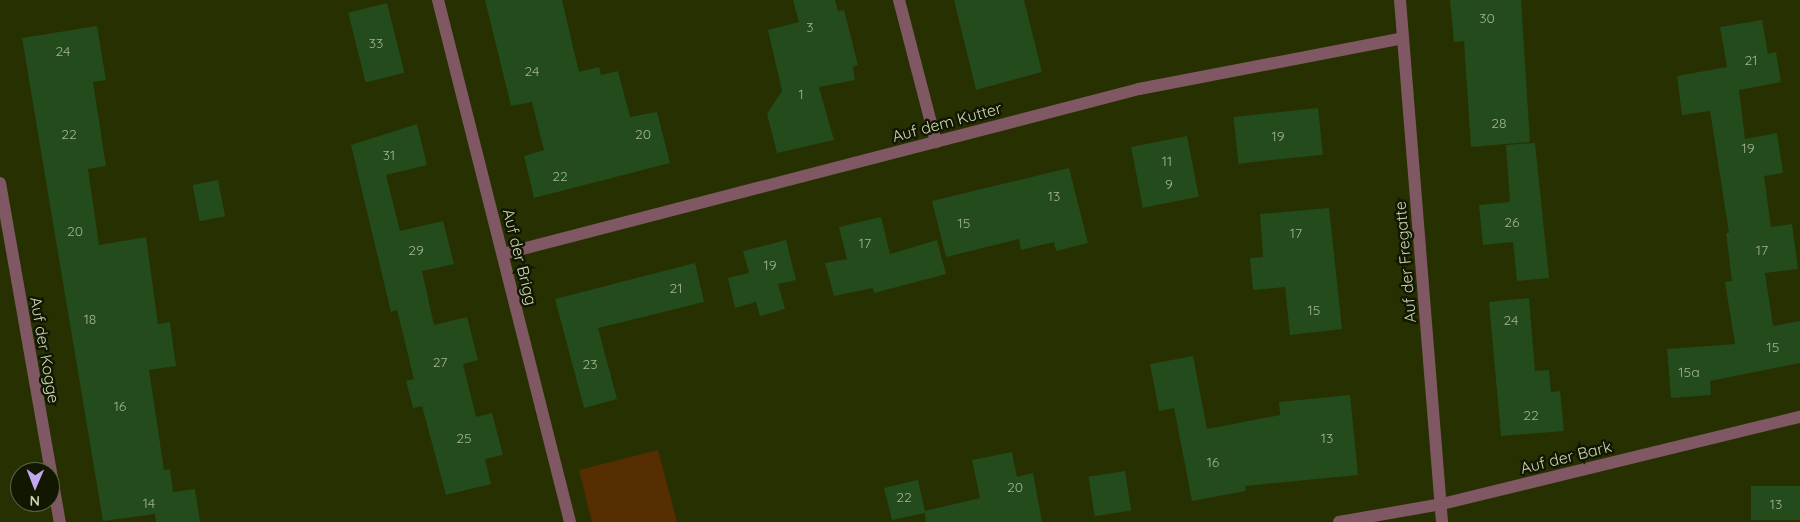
<!DOCTYPE html>
<style>
body{margin:0}
#map{position:relative;width:1800px;height:522px;overflow:hidden;background:#273000;font-family:Quicksand,sans-serif}
div>[style]{position:absolute}
[style*='--x']{left:calc(var(--x)*1px);top:calc(var(--y)*1px);width:calc(var(--w)*1px);rotate:calc(var(--a)*1deg)}
.green>*{inset:0;background:#572e01}
.building>*{inset:0;background:#234b1b;transform-origin:0 0}
.minor>*{height:12px;margin:-6px;padding:0 6px;transform-origin:6px;border-radius:6px;background:#805863}
span{translate:-50% -50%;white-space:nowrap;text-align:center;line-height:1.15;-webkit-text-stroke:5px #121701;paint-order:stroke}
.number-label{font-size:14px;color:#a2b390}
.number-label span{-webkit-text-stroke-width:0}
.street-label{font-size:16px;color:#cdd6b7}
.north{position:absolute;left:10px;top:462px;width:50px;height:50px;box-sizing:border-box;background:#121701;border:1px solid #5d634a;border-radius:50%;rotate:181deg;font-size:14px;font-weight:700;line-height:20px;text-align:center;color:#cdd6b7}
.north::after{content:'';display:block;margin:auto;width:18px;height:22px;background:#c2a7f2;clip-path:polygon(50% 0,100% 100%,50% 72%,0 100%)}
</style>
<div id="map">
<div class="green">
<div style="clip-path:polygon(658px 450px,677px 522px,592px 522px,579px 470px)"></div>
</div>
<div class="building">
<div style="clip-path:polygon(485px 0,562px 0,579px 72px,599px 67px,601px 75px,618px 71px,630px 117px,657px 112px,670px 163px,534px 198px,524px 156px,544px 150px,532px 102px,511px 106px)"></div>
<div style="clip-path:polygon(793px 0,835px 0,838px 11px,844px 10px,858px 65px,853px 67px,855px 80px,819px 87px,834px 140px,777px 153px,767px 114px,782px 91px,768px 30px,799px 22px)"></div>
<div style="clip-path:polygon(954px 0,1024px 0,1042px 72px,976px 90px)"></div>
<div style="clip-path:polygon(1450px 0,1521px 0,1530px 142px,1471px 147px,1464px 41px,1454px 42px)"></div>
<div style="left:387px;top:3px;width:72px;height:40px;rotate:76deg"></div>
<div style="clip-path:polygon(1762px 20px,1768px 54px,1776px 52px,1781px 82px,1739px 90px,1745px 139px,1777px 133px,1783px 173px,1764px 176px,1771px 227px,1792px 224px,1798px 269px,1765px 273px,1773px 326px,1800px 321px,1800px 363px,1710px 381px,1711px 395px,1671px 398px,1667px 349px,1735px 344px,1725px 282px,1732px 281px,1726px 233px,1729px 233px,1710px 111px,1682px 115px,1677px 76px,1727px 67px,1720px 27px)"></div>
<div style="clip-path:polygon(97px 26px,106px 80px,93px 82px,106px 166px,88px 169px,99px 245px,146px 237px,158px 324px,170px 322px,176px 366px,149px 370px,164px 470px,170px 469px,173px 492px,195px 489px,200px 522px,156px 522px,155px 514px,103px 521px,22px 38px)"></div>
<div style="left:1318px;top:108px;width:47px;height:85px;rotate:84deg"></div>
<div style="clip-path:polygon(417px 124px,427px 165px,386px 175px,400px 231px,443px 221px,454px 264px,422px 271px,434px 325px,467px 317px,478px 360px,463px 364px,476px 417px,492px 413px,503px 455px,485px 459px,491px 484px,446px 495px,422px 406px,413px 408px,406px 381px,414px 379px,397px 310px,391px 312px,351px 145px)"></div>
<div style="left:1187px;top:136px;width:62px;height:57px;rotate:79deg"></div>
<div style="clip-path:polygon(1535px 143px,1549px 278px,1517px 281px,1513px 242px,1483px 245px,1479px 205px,1510px 202px,1506px 145px)"></div>
<div style="clip-path:polygon(1069px 168px,1088px 243px,1056px 251px,1054px 242px,1021px 250px,1019px 239px,946px 257px,932px 201px)"></div>
<div style="left:218px;top:180px;width:37px;height:26px;rotate:79deg"></div>
<div style="clip-path:polygon(1329px 208px,1342px 329px,1290px 335px,1285px 287px,1253px 290px,1250px 258px,1263px 257px,1260px 214px)"></div>
<div style="clip-path:polygon(881px 217px,890px 254px,937px 240px,946px 274px,874px 293px,873px 288px,834px 296px,825px 263px,847px 259px,839px 227px)"></div>
<div style="clip-path:polygon(786px 240px,796px 280px,778px 284px,785px 309px,760px 316px,756px 302px,735px 308px,728px 278px,749px 273px,743px 251px)"></div>
<div style="clip-path:polygon(695px 263px,704px 302px,598px 328px,617px 399px,584px 408px,555px 299px)"></div>
<div style="clip-path:polygon(1529px 298px,1535px 371px,1549px 370px,1551px 392px,1560px 391px,1564px 431px,1501px 436px,1489px 302px)"></div>
<div style="clip-path:polygon(1193px 356px,1207px 429px,1280px 415px,1279px 402px,1350px 395px,1358px 475px,1245px 486px,1246px 491px,1192px 501px,1174px 408px,1159px 411px,1150px 364px)"></div>
<div style="clip-path:polygon(1012px 452px,1017px 477px,1033px 473px,1042px 522px,926px 522px,925px 513px,892px 520px,884px 488px,918px 480px,925px 511px,980px 498px,972px 460px)"></div>
<div style="left:1125px;top:471px;width:40px;height:37px;rotate:81deg"></div>
<div style="left:1800px;top:486px;width:34px;height:49px;rotate:90deg"></div>
</div>
<div class="minor">
<div style="--x:438;--y:0;--w:538;--a:75.81"></div>
<div style="--x:899;--y:0;--w:147;--a:75.4"></div>
<div style="--x:1400;--y:0;--w:524;--a:85.4"></div>
<div style="--x:0;--y:183;--w:344;--a:80"></div>
<div style="--x:503;--y:254;--w:657;--a:-14.54"></div>
<div style="--x:1139;--y:89;--w:269;--a:-10.9"></div>
<div style="--x:1339;--y:522;--w:105;--a:-9.9"></div>
<div style="--x:1442;--y:504;--w:368;--a:-13.7"></div>
</div>
<div class="number-label">
<span style="left:1487px;top:18px">30</span>
<span style="left:810px;top:27px">3</span>
<span style="left:376px;top:43px">33</span>
<span style="left:63px;top:51px">24</span>
<span style="left:1751px;top:60px">21</span>
<span style="left:532px;top:71px">24</span>
<span style="left:801px;top:94px">1</span>
<span style="left:1499px;top:123px">28</span>
<span style="left:69px;top:134px">22</span>
<span style="left:643px;top:134px">20</span>
<span style="left:1278px;top:136px">19</span>
<span style="left:1748px;top:148px">19</span>
<span style="left:389px;top:155px">31</span>
<span style="left:1167px;top:161px">11</span>
<span style="left:560px;top:176px">22</span>
<span style="left:1169px;top:184px">9</span>
<span style="left:1054px;top:196px">13</span>
<span style="left:1512px;top:222px">26</span>
<span style="left:964px;top:223px">15</span>
<span style="left:75px;top:231px">20</span>
<span style="left:1296px;top:233px">17</span>
<span style="left:865px;top:243px">17</span>
<span style="left:416px;top:250px">29</span>
<span style="left:1762px;top:250px">17</span>
<span style="left:770px;top:265px">19</span>
<span style="left:676px;top:288px">21</span>
<span style="left:1314px;top:310px">15</span>
<span style="left:90px;top:319px">18</span>
<span style="left:1511px;top:320px">24</span>
<span style="left:1773px;top:347px">15</span>
<span style="left:440px;top:362px">27</span>
<span style="left:590px;top:364px">23</span>
<span style="left:1689px;top:372px">15a</span>
<span style="left:120px;top:406px">16</span>
<span style="left:1531px;top:415px">22</span>
<span style="left:464px;top:438px">25</span>
<span style="left:1327px;top:438px">13</span>
<span style="left:1213px;top:462px">16</span>
<span style="left:1015px;top:487px">20</span>
<span style="left:904px;top:497px">22</span>
<span style="left:149px;top:503px">14</span>
<span style="left:1776px;top:504px">13</span>
</div>
<div class="street-label">
<span style="left:947px;top:122px;rotate:-15deg">Auf dem Kutter</span>
<span style="left:520px;top:257px;rotate:76deg">Auf der Brigg</span>
<span style="left:1405px;top:262px;rotate:-95deg">Auf der Fregatte</span>
<span style="left:45px;top:350px;rotate:80deg">Auf der Kogge</span>
<span style="left:1566px;top:457px;rotate:-14deg">Auf der Bark</span>
</div>
<div class="north">N</div>
</div>
